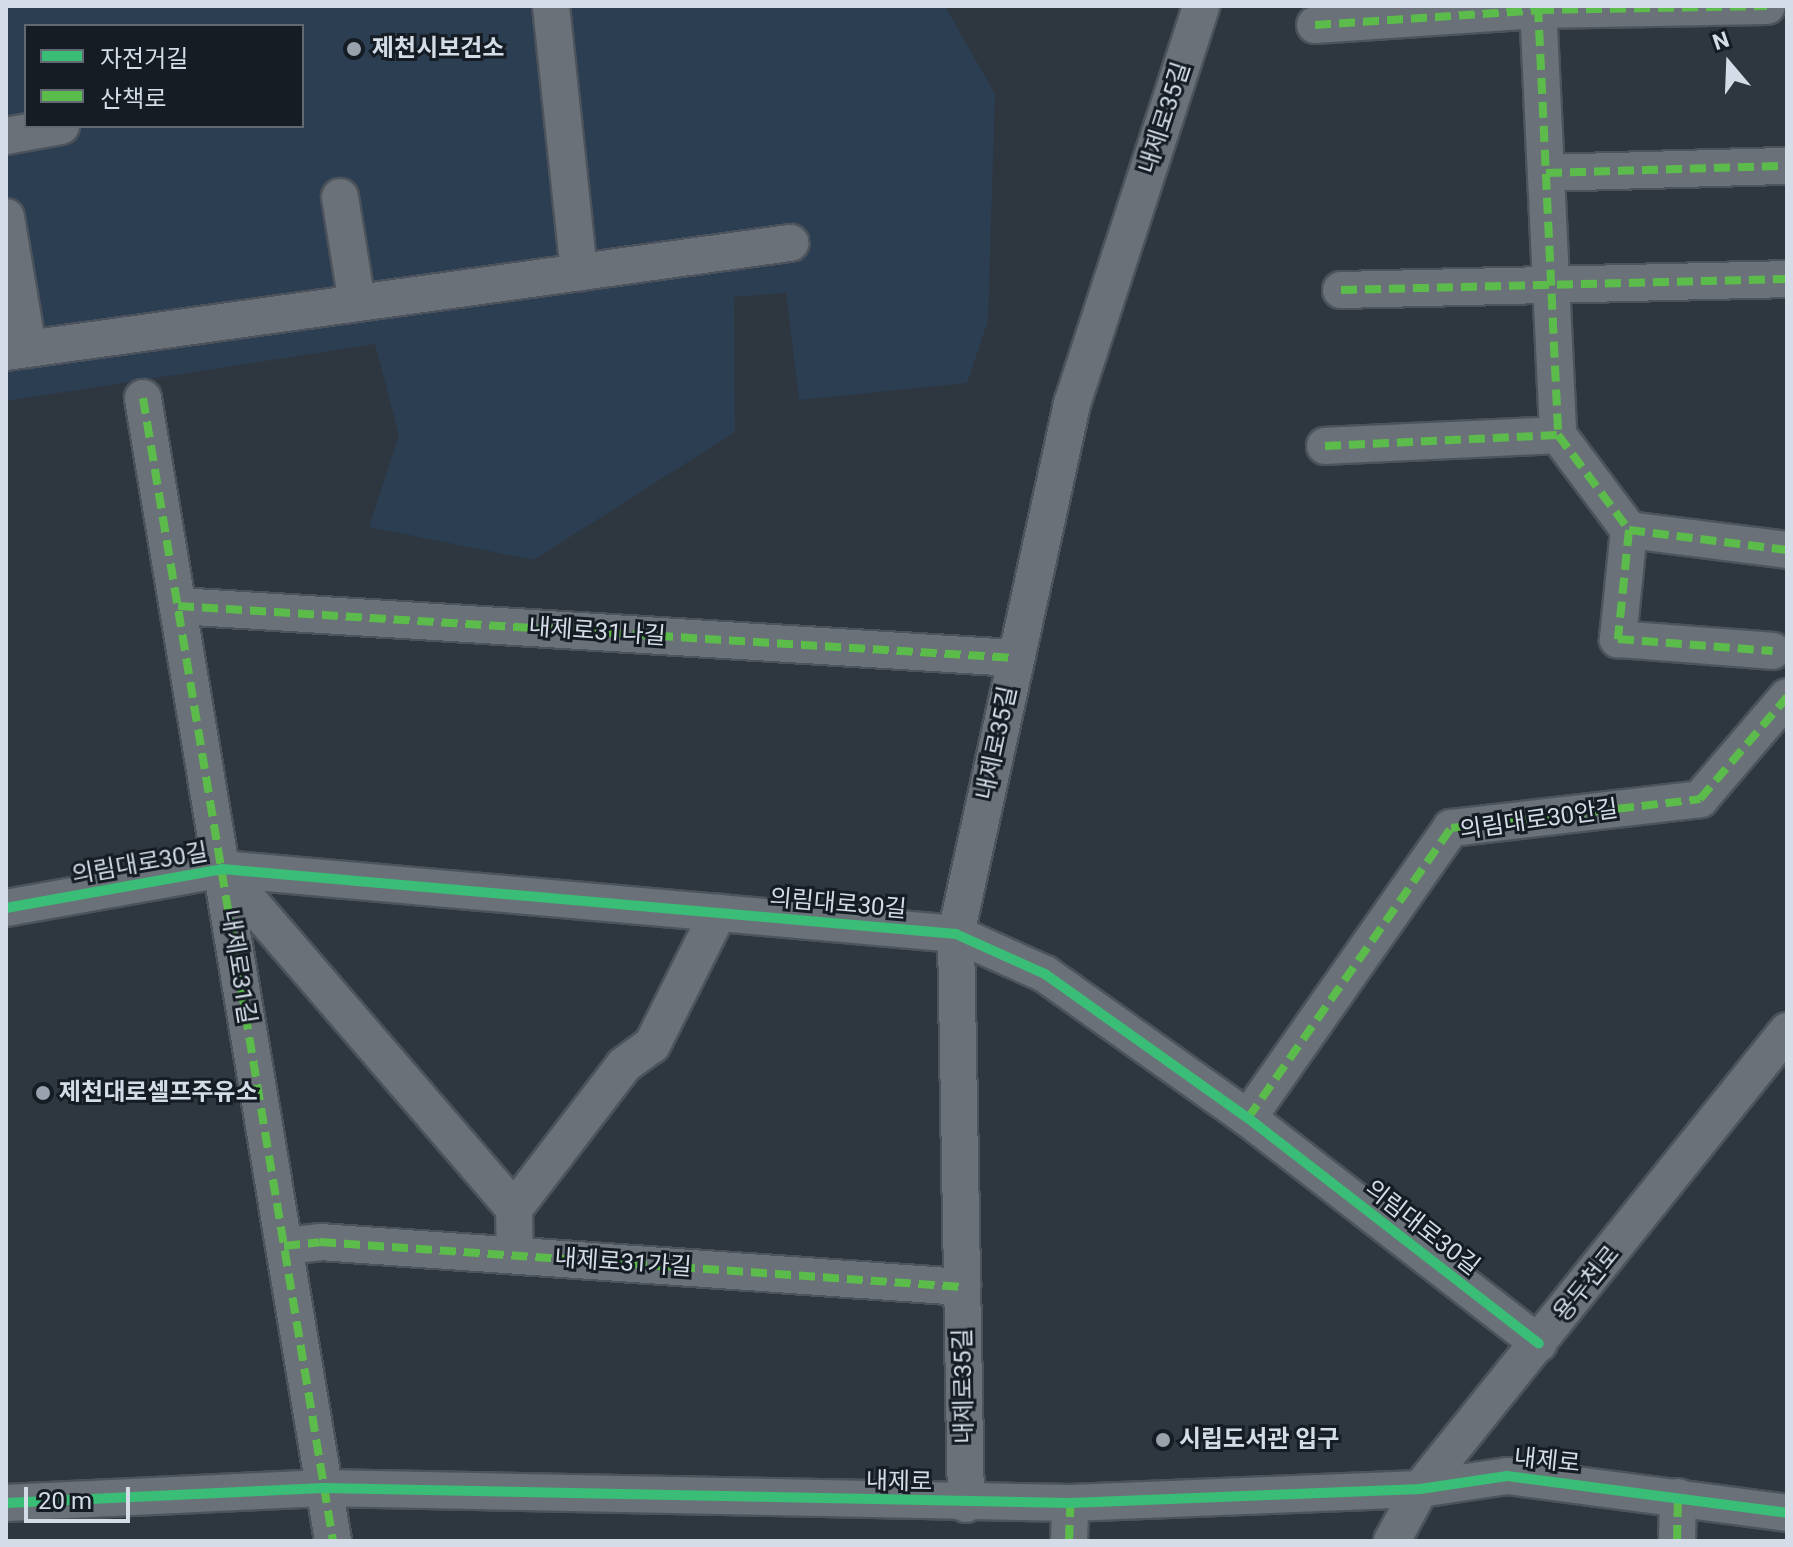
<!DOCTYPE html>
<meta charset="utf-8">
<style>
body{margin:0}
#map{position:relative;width:1793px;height:1547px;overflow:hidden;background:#2e363f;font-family:Roboto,"Noto Sans KR",sans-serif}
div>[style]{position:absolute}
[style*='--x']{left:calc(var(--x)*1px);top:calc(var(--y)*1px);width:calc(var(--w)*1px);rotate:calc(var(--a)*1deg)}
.built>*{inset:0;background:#2c3e52}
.roads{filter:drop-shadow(2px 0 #4c535c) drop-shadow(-2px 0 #4c535c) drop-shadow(0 2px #4c535c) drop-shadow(0 -2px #4c535c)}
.minor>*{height:36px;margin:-18px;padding:0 18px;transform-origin:18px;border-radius:18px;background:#6a7178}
.quiet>*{height:8px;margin-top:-4px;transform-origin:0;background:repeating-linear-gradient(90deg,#5cbc4b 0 16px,transparent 0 24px)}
.cycleway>*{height:10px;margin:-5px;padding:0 5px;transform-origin:5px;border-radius:5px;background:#3abd76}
.dots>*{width:22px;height:22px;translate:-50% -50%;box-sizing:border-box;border:4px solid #161c24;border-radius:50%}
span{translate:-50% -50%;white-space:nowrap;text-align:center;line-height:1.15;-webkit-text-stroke:6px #161c24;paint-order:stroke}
.poi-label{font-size:24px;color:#d3dce7;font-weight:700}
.left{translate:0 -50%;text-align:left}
.street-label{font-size:24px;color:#d3dce7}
.frame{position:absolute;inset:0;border:8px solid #d3dce7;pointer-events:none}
.legend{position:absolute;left:24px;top:24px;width:280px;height:104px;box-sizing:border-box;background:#161c24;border:2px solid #626972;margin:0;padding:10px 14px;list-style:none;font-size:24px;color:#d3dce7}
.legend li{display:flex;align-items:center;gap:16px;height:40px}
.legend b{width:40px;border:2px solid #626972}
.north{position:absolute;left:1689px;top:24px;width:80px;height:80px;-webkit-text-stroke:6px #161c24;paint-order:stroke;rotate:341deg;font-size:22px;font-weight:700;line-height:32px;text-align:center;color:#d3dce7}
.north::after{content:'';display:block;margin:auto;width:28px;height:36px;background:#d3dce7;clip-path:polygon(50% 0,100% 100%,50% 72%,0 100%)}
.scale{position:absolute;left:24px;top:1487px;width:106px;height:36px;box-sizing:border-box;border:4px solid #d3dce7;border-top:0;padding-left:10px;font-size:24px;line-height:28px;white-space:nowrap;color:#d3dce7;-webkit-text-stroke:6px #161c24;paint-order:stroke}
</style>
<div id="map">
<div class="built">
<div style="clip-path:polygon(evenodd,6px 6px,945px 6px,995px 94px,988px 320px,967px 383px,799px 400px,786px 293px,734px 297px,735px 432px,534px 560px,369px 527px,399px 435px,375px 344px,6px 401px,6px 6px,26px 26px,302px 26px,302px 126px,26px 126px,26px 26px)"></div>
</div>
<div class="roads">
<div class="minor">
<div style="--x:551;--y:6;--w:268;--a:84"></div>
<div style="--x:1538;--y:6;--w:429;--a:87.3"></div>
<div style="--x:1558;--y:435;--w:119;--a:53.2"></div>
<div style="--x:1629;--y:530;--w:159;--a:7.2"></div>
<div style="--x:1315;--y:25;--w:224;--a:-3.8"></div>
<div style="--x:1538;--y:10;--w:229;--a:-1"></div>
<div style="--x:6;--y:136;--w:56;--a:-10.3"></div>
<div style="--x:1546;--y:173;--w:241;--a:-1.7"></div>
<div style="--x:340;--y:197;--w:107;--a:80.9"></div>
<div style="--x:6;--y:217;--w:134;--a:80.5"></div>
<div style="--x:1341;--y:290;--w:446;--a:-1.4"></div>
<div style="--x:6;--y:352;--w:792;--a:-7.92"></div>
<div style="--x:143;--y:398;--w:1159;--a:80.56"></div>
<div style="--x:1325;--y:446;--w:233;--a:-2.7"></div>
<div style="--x:1629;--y:530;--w:110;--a:95.8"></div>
<div style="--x:1618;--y:639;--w:155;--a:4.4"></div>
<div style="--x:178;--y:606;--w:839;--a:3.56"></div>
<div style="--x:222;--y:869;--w:448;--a:49.3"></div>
<div style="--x:514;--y:1209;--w:46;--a:88.8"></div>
<div style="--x:6;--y:908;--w:219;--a:-10.2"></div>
<div style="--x:222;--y:869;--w:737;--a:5.06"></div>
<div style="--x:956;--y:934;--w:98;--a:24.2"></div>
<div style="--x:1045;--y:974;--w:249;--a:35.4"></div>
<div style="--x:1248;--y:1118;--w:368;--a:37.8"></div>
<div style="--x:1248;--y:1118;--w:354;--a:-55"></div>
<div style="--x:1451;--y:828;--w:251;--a:-6.6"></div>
<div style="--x:1700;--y:799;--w:134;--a:-49.5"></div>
<div style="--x:514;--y:1209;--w:181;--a:-52.6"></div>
<div style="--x:624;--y:1065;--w:34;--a:-36"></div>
<div style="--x:652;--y:1045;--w:148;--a:-63.4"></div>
<div style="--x:284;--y:1246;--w:36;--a:-6"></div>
<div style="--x:320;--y:1242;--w:644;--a:4.01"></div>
<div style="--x:6;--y:1503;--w:318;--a:-2.7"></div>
<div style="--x:324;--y:1488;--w:746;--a:1.15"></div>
<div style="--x:1070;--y:1503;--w:350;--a:-2.3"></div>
<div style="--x:1420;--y:1489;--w:88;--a:-8.5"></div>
<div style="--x:1507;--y:1476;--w:282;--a:7.5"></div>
<div style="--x:966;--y:1504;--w:570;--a:-91.01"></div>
<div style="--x:956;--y:934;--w:543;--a:-77.65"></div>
<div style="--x:1072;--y:404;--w:418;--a:-72"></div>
<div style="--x:1069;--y:1541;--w:38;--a:-88"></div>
<div style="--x:1392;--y:1541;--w:59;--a:-61.7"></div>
<div style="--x:1420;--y:1489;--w:587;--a:-51.29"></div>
<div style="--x:1677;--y:1541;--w:44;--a:-88.7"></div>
</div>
</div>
<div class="quiet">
<div style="--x:1538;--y:6;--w:429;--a:87.3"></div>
<div style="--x:1558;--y:435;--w:119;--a:53.2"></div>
<div style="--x:1629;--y:530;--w:159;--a:7.2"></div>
<div style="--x:1315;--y:25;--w:224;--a:-3.8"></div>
<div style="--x:1538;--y:10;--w:229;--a:-1"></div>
<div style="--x:1546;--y:173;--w:241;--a:-1.7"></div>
<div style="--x:1341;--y:290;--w:446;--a:-1.4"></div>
<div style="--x:143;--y:398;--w:1159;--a:80.56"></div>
<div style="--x:1325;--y:446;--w:233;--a:-2.7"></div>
<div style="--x:1629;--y:530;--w:110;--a:95.8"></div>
<div style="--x:1618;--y:639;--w:155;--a:4.4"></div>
<div style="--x:178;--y:606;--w:839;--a:3.56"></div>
<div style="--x:1248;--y:1118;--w:354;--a:-55"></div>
<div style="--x:1451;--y:828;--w:251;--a:-6.6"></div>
<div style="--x:1700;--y:799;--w:134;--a:-49.5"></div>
<div style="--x:284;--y:1246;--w:36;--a:-6"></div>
<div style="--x:320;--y:1242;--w:644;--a:4.01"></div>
<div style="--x:1069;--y:1541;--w:38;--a:-88"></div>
<div style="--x:1677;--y:1541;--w:44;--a:-88.7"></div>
</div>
<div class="cycleway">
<div style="--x:6;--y:908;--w:219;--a:-10.2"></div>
<div style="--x:222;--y:869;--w:737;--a:5.06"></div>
<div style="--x:956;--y:934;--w:98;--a:24.2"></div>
<div style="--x:1045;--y:974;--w:249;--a:35.4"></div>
<div style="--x:1248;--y:1118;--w:368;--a:37.8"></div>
<div style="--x:6;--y:1503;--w:318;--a:-2.7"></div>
<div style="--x:324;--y:1488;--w:746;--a:1.15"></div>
<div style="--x:1070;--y:1503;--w:350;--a:-2.3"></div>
<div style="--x:1420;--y:1489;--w:88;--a:-8.5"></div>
<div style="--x:1507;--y:1476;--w:282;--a:7.5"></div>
</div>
<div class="dots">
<div style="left:354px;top:49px;background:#99a2ac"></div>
<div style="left:43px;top:1093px;background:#99a2ac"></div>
<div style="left:1163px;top:1440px;background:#99a2ac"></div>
</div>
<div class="poi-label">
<span class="left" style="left:372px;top:49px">제천시보건소</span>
<span class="left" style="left:59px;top:1093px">제천대로셀프주유소</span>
<span class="left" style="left:1179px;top:1440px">시립도서관 입구</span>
</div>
<div class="street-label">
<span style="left:1165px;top:118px;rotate:-72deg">내제로35길</span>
<span style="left:597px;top:632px;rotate:4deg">내제로31나길</span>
<span style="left:997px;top:743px;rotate:-78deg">내제로35길</span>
<span style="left:1539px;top:820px;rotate:-8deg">의림대로30안길</span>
<span style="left:140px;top:864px;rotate:-10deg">의림대로30길</span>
<span style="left:838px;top:904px;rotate:5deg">의림대로30길</span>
<span style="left:238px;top:967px;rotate:81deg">내제로31길</span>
<span style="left:1422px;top:1228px;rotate:38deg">의림대로30길</span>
<span style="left:623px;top:1263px;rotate:4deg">내제로31가길</span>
<span style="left:1587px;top:1284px;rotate:-51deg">용두천로</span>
<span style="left:964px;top:1386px;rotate:-91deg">내제로35길</span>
<span style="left:1547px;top:1461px;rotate:6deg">내제로</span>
<span style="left:899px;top:1482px;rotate:1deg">내제로</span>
</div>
<div class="frame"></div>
<ul class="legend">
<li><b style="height:10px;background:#3abd76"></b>자전거길</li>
<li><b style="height:10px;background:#5cbc4b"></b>산책로</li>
</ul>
<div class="north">N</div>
<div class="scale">20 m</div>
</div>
